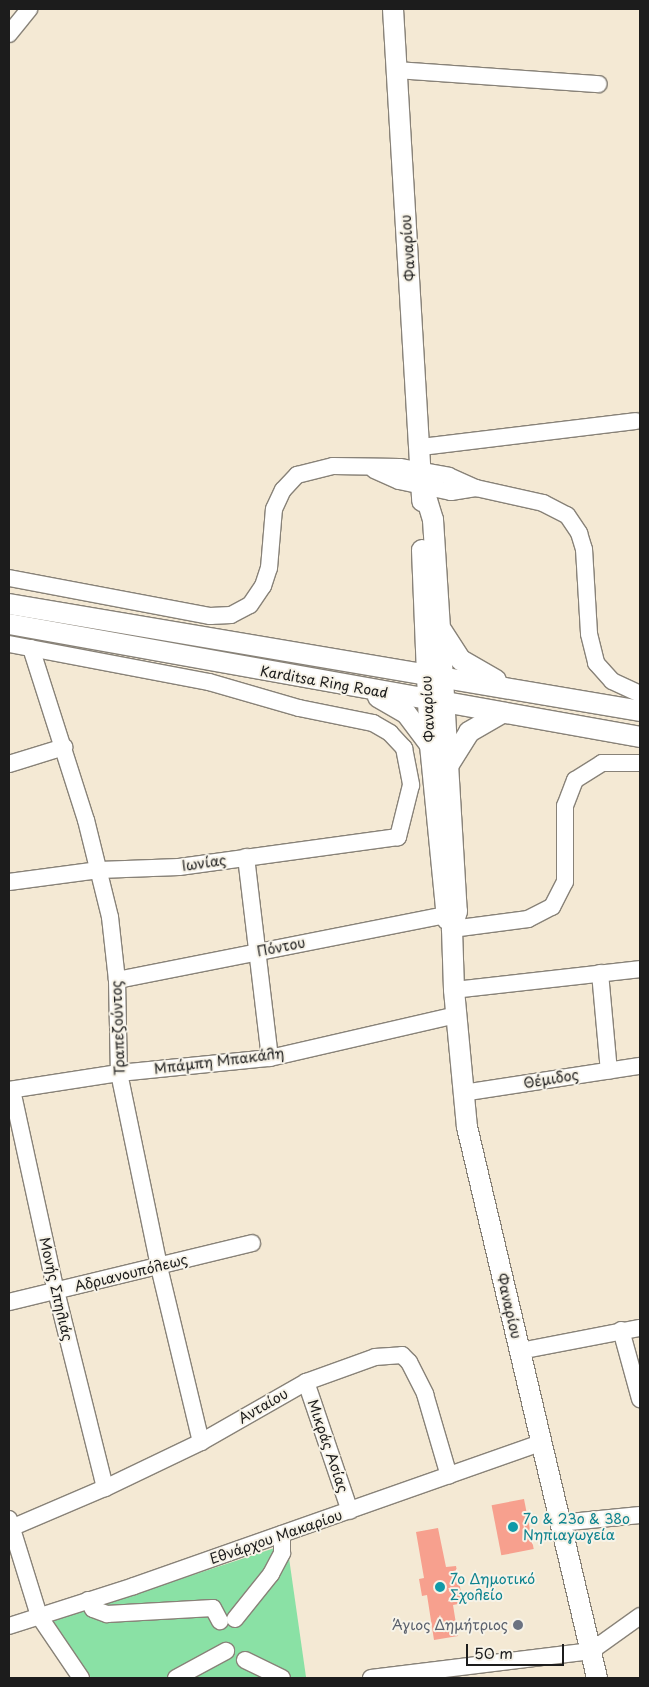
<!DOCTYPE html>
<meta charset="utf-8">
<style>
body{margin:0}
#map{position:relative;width:649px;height:1687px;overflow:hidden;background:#f4e9d4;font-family:"Playpen Sans",sans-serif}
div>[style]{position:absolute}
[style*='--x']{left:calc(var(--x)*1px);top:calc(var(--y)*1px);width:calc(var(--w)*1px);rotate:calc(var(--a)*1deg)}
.green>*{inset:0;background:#8ae1a5}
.building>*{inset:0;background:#f7a08e;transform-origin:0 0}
.roads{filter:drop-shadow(1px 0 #888278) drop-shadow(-1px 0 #888278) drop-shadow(0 1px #888278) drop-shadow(0 -1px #888278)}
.minor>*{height:16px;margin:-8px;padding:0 8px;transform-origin:8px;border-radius:8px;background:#fff}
.major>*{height:20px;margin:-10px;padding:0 10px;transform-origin:10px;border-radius:10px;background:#fff}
.dots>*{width:14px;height:14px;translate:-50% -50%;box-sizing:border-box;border:2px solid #f7f3e8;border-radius:50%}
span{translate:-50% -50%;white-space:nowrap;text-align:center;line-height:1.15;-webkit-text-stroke:4px #f7f3e8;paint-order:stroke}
.street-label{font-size:14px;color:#1c1c1c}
.culture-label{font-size:14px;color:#0d838f}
.left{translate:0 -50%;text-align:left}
.worship-label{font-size:14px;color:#5b616d}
.right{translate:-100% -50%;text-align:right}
.frame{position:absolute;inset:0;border:10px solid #1c1c1c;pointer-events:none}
.scale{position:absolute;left:466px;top:1644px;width:98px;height:22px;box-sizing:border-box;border:2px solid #1c1c1c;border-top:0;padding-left:6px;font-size:15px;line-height:18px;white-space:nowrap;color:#1c1c1c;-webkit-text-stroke:4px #f7f3e8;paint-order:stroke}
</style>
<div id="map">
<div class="green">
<div style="clip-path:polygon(287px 1544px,306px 1677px,91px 1678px,53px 1621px)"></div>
</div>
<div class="building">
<div style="left:524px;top:1499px;width:51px;height:33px;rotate:79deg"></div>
<div style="clip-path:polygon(438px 1528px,446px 1567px,456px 1566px,463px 1603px,453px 1605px,458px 1636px,434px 1640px,427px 1595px,422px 1596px,419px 1579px,424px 1578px,416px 1532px)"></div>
</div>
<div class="roads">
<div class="minor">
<div style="--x:9;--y:34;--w:32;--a:-51"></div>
<div style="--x:397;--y:70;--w:202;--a:4"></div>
<div style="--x:421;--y:447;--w:216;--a:-6.9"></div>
<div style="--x:374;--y:470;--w:27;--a:24"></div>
<div style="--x:399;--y:481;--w:53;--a:11.9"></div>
<div style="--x:451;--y:492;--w:25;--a:-9"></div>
<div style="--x:9;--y:578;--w:205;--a:10.7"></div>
<div style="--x:210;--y:616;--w:21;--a:-3"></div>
<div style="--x:231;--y:615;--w:21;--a:-28"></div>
<div style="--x:250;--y:605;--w:23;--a:-56"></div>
<div style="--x:263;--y:586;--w:19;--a:-72"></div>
<div style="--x:269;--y:568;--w:59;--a:-85.2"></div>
<div style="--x:274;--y:509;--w:21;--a:-65"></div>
<div style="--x:283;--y:490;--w:21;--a:-47"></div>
<div style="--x:297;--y:475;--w:37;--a:-14"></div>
<div style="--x:333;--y:466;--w:67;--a:0.9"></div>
<div style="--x:400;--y:467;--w:22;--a:10"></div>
<div style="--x:422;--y:471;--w:27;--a:10"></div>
<div style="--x:449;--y:476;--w:30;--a:24"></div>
<div style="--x:476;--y:488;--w:69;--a:12.6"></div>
<div style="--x:543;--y:503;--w:27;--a:27"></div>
<div style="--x:567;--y:515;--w:22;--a:56"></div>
<div style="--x:579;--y:533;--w:17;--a:73"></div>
<div style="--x:584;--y:549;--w:85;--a:86.6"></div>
<div style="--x:589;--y:634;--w:30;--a:76"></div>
<div style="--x:596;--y:663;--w:24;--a:48"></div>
<div style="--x:612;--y:681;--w:31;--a:25"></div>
<div style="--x:9;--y:644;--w:204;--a:10.8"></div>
<div style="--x:209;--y:682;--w:94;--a:16.1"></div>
<div style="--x:299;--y:708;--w:76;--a:11.5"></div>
<div style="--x:373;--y:723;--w:20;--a:30"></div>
<div style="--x:390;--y:733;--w:21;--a:47"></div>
<div style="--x:404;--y:748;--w:38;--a:79"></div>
<div style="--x:411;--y:785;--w:54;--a:104"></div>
<div style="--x:398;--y:837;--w:221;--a:172.2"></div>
<div style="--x:179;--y:867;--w:80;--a:177.9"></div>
<div style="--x:99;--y:870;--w:91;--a:172.4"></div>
<div style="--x:31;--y:648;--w:181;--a:72.3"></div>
<div style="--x:86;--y:820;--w:100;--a:76.1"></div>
<div style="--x:110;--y:917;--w:63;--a:83.7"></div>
<div style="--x:117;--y:980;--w:93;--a:88.8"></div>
<div style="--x:119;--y:1073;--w:198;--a:78.3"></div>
<div style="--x:159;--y:1267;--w:180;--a:76.5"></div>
<div style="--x:9;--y:764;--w:58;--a:-17.2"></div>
<div style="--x:246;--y:857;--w:202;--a:83.2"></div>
<div style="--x:452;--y:929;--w:77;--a:-7.5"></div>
<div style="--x:528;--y:919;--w:27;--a:-27"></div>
<div style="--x:552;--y:907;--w:28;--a:-63"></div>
<div style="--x:565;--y:882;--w:76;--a:-90"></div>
<div style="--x:565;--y:806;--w:28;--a:-69"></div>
<div style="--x:575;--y:780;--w:32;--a:-32"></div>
<div style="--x:602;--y:763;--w:38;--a:0"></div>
<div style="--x:600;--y:973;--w:98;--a:84.8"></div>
<div style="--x:117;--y:980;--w:334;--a:-11.2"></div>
<div style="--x:454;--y:990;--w:187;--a:-6.4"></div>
<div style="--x:9;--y:1090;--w:111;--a:-8.8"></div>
<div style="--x:119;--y:1073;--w:152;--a:-5.7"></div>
<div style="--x:270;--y:1058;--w:191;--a:-13"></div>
<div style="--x:12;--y:1090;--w:206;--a:77.7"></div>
<div style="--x:56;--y:1291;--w:203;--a:76"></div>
<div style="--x:463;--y:1093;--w:179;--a:-8.7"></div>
<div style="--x:9;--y:1302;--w:250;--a:-13.6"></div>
<div style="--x:621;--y:1330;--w:72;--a:74.6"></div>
<div style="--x:520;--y:1351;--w:122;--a:-10.9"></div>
<div style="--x:306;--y:1382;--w:136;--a:71.2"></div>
<div style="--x:9;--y:1519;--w:102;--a:72.8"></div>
<div style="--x:39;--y:1616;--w:75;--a:55.9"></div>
<div style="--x:560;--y:1523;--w:80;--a:-5.7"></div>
<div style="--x:11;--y:1528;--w:102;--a:-23.1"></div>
<div style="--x:105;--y:1488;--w:106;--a:-25.6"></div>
<div style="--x:201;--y:1442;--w:121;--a:-29.7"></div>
<div style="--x:306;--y:1382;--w:73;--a:-19.9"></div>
<div style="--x:375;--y:1357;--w:27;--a:-4"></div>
<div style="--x:402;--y:1355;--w:10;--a:45"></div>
<div style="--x:409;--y:1362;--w:36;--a:63"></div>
<div style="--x:425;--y:1394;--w:85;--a:73.7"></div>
<div style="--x:88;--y:1600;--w:10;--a:61"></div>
<div style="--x:93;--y:1609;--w:15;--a:20"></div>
<div style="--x:107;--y:1614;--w:106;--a:-3.2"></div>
<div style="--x:213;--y:1608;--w:15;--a:62"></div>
<div style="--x:235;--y:1619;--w:58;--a:-51.3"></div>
<div style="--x:271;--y:1574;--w:24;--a:-62"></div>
<div style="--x:282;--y:1553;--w:19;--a:-90"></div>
<div style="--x:9;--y:1626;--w:131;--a:-17.7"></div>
<div style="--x:134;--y:1586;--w:431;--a:-19.4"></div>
<div style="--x:245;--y:1660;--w:41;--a:25.9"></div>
<div style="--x:176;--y:1678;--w:57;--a:-28.4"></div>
<div style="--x:371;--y:1678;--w:222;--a:-7"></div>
<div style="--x:591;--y:1651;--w:60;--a:-35.5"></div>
</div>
<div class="major">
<div style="--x:393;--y:9;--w:493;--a:86.6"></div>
<div style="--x:423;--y:487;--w:34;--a:73"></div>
<div style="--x:433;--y:520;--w:109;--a:86.3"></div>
<div style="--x:440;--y:629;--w:283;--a:86.6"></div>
<div style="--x:457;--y:911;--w:19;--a:106"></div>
<div style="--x:452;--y:929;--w:61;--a:88.1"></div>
<div style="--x:454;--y:990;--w:138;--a:84.6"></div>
<div style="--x:467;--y:1127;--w:566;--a:76.72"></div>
<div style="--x:422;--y:550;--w:195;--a:87.7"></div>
<div style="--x:430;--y:745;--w:175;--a:84.4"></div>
<div style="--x:9;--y:604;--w:640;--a:9.62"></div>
<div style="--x:9;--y:624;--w:641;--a:10.15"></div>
<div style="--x:442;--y:631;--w:35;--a:57"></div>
<div style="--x:461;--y:660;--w:40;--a:29.7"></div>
<div style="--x:378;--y:697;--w:32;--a:30"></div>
<div style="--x:406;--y:713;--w:39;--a:53"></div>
<div style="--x:448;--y:766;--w:40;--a:-58"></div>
<div style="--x:469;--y:732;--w:38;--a:-30"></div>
</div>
</div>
<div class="dots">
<div style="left:513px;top:1527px;background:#0f9aa8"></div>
<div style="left:440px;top:1587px;background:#0f9aa8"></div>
<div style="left:518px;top:1625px;background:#6b7280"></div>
</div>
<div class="street-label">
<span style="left:408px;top:248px;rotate:-94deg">Φαναρίου</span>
<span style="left:324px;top:682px;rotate:10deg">Karditsa Ring Road</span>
<span style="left:428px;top:709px;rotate:-93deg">Φαναρίου</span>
<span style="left:204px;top:863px;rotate:-8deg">Ιωνίας</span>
<span style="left:281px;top:947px;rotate:-11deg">Πόντου</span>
<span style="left:118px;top:1028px;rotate:-92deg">Τραπεζούντος</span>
<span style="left:219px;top:1061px;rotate:-7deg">Μπάμπη Μπακάλη</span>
<span style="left:551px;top:1079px;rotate:-9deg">Θέμιδος</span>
<span style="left:131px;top:1273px;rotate:-14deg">Αδριανουπόλεως</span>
<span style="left:56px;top:1289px;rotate:77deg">Μονής Σπηλιάς</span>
<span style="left:509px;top:1306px;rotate:77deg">Φαναρίου</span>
<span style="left:263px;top:1406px;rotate:-30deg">Ανταίου</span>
<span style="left:328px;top:1446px;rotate:71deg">Μικράς Ασίας</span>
<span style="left:276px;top:1537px;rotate:-19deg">Εθνάρχου Μακαρίου</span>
</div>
<div class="culture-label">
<span class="left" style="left:523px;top:1527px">7ο &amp; 23ο &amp; 38ο<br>Νηπιαγωγεία</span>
<span class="left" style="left:450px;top:1587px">7ο Δημοτικό<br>Σχολείο</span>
</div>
<div class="worship-label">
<span class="right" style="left:508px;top:1625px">Άγιος Δημήτριος</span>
</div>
<div class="frame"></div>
<div class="scale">50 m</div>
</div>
